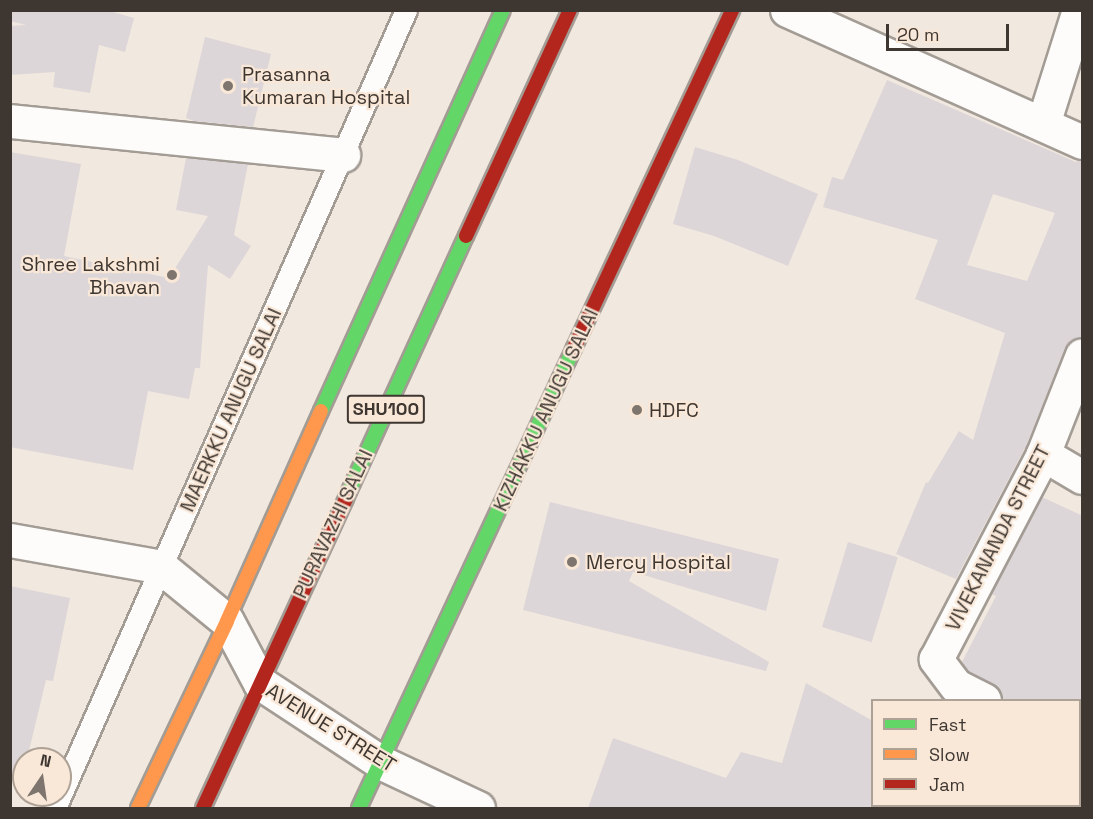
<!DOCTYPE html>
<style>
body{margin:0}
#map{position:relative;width:1093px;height:819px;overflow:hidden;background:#f1e8df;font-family:"Space Grotesk",sans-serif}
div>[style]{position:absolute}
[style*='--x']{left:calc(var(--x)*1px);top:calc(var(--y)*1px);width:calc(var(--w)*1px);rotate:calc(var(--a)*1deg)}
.building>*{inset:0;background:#ddd6d8;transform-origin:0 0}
.roads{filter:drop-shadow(2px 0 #a39c95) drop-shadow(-2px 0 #a39c95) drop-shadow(0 2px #a39c95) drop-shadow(0 -2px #a39c95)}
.lane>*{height:21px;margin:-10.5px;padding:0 10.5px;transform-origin:10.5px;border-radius:10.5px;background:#fdfcfa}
.street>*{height:33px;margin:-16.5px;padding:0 16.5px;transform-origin:16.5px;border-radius:16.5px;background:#fdfcfa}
.fast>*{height:14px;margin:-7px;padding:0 7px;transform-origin:7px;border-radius:7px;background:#63d668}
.slow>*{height:14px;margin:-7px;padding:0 7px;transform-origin:7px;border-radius:7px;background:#ff974d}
.jam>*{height:14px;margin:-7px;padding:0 7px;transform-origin:7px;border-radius:7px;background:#b3261e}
.dots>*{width:16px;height:16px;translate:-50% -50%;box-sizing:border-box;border:3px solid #f9e7d7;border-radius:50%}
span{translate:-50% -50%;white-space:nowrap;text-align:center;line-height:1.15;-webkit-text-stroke:4.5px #f9e7d7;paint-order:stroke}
.shield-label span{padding:2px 4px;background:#f9e7d7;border:2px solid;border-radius:4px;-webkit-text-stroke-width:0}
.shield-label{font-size:18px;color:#3e3731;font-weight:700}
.poi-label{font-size:20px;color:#3e3731}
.left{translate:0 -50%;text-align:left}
.right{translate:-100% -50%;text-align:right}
.street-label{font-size:20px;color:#3e3731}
.frame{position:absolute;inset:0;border:12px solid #3e3731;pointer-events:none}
.legend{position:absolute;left:871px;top:699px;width:210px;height:108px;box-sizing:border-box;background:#f9e7d7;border:2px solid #aea195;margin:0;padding:8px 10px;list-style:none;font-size:18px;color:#3e3731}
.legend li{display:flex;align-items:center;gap:12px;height:30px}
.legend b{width:30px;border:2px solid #aea195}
.north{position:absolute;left:12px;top:747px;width:60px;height:60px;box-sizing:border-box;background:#f9e7d7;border:2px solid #aea195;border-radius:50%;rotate:13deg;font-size:16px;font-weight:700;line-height:24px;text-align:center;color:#3e3731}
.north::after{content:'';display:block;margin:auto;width:21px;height:27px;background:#7d756e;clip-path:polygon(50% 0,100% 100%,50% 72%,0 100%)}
.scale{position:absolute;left:886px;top:24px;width:123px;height:27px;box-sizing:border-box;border:3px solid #3e3731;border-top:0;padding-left:8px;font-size:18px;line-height:21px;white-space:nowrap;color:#3e3731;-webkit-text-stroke:4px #f9e7d7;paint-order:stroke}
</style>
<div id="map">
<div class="building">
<div style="clip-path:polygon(11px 10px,106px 10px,134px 18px,125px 52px,99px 45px,90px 93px,53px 87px,55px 72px,10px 75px,10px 26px,26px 25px,10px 21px)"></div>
<div style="clip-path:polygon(205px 37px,271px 54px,253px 127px,194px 121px,186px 118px)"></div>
<div style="clip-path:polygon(evenodd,887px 80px,1076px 162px,1078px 160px,1083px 160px,1083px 337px,1071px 340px,1065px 348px,1026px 446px,956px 579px,896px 554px,926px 482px,928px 483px,959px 431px,973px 440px,1005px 333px,915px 299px,938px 240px,823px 207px,832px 177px,843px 180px,887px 80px,993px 194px,1055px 213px,1027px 281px,967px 265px,993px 194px)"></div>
<div style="clip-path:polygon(695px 147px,738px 160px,818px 194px,788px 266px,714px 236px,673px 224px)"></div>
<div style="clip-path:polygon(10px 152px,81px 164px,64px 256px,169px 278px,208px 216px,176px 210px,186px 158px,248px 164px,234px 235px,251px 246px,230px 279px,208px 265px,200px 368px,195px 368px,189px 399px,148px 391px,133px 470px,10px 447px)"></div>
<div style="clip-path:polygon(1042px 497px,1083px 516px,1083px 700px,1002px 700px,999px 689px,968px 671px,962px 662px,996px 596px,991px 594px)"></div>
<div style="clip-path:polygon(550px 502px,779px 559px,766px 611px,633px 572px,629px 581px,769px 662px,766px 671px,523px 610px)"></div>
<div style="left:848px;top:542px;width:52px;height:89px;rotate:17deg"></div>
<div style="clip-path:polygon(10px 586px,70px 598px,53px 681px,46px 680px,27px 759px,24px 759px,24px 774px,10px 773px)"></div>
<div style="clip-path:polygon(806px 683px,873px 721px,873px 808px,588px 808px,613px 738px,726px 778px,741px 752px,782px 763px)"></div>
</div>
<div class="roads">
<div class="lane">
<div style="--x:55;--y:808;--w:872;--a:-66.26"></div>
</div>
<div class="street">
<div style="--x:787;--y:10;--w:323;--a:24.1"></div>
<div style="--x:10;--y:121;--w:335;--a:5.8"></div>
<div style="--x:1043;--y:124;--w:120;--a:-72.5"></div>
<div style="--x:1043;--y:454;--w:45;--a:30.5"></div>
<div style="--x:10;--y:540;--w:153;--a:10.1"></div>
<div style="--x:161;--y:567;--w:85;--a:39.3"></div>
<div style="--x:227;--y:621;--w:70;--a:62"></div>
<div style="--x:260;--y:683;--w:146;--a:33.3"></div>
<div style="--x:382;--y:763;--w:106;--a:25.1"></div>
<div style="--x:984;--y:700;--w:31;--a:-153"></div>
<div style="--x:956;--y:686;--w:34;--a:-127"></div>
<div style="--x:936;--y:659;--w:231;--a:-62.4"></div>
<div style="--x:1043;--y:454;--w:106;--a:-68.5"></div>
<div style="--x:1080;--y:750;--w:3;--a:45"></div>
</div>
<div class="fast">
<div style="--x:321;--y:411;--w:440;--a:-65.6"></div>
<div style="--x:346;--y:498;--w:288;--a:-65.4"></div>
<div style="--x:359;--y:808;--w:508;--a:-64.95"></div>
</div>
<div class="slow">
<div style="--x:138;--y:808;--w:207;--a:-64.5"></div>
<div style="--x:227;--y:621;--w:230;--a:-65.9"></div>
</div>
<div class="jam">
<div style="--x:466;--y:236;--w:249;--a:-65.3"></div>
<div style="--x:574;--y:348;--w:373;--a:-64.9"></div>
<div style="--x:203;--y:808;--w:341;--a:-65.2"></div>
</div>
</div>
<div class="dots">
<div style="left:228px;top:86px;background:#7d756e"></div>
<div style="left:172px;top:275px;background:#7d756e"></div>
<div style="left:637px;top:410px;background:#7d756e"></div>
<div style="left:572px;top:562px;background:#7d756e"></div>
</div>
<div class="shield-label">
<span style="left:386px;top:409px">SHU100</span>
</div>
<div class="poi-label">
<span class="left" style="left:242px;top:86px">Prasanna<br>Kumaran Hospital</span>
<span class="right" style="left:160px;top:276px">Shree Lakshmi<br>Bhavan</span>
<span class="left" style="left:649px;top:410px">HDFC</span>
<span class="left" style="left:586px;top:562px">Mercy Hospital</span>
</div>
<div class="street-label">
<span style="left:231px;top:410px;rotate:-66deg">MAERKKU ANUGU SALAI</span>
<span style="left:546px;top:410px;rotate:-65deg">KIZHAKKU ANUGU SALAI</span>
<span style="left:333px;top:524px;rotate:-65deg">PURAVAZHI SALAI</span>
<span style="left:998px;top:538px;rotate:-63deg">VIVEKANANDA STREET</span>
<span style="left:331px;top:728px;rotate:32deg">AVENUE STREET</span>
</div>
<div class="frame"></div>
<ul class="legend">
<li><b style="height:8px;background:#63d668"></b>Fast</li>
<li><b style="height:8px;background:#ff974d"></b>Slow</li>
<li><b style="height:8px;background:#b3261e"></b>Jam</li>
</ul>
<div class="north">N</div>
<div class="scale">20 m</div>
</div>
